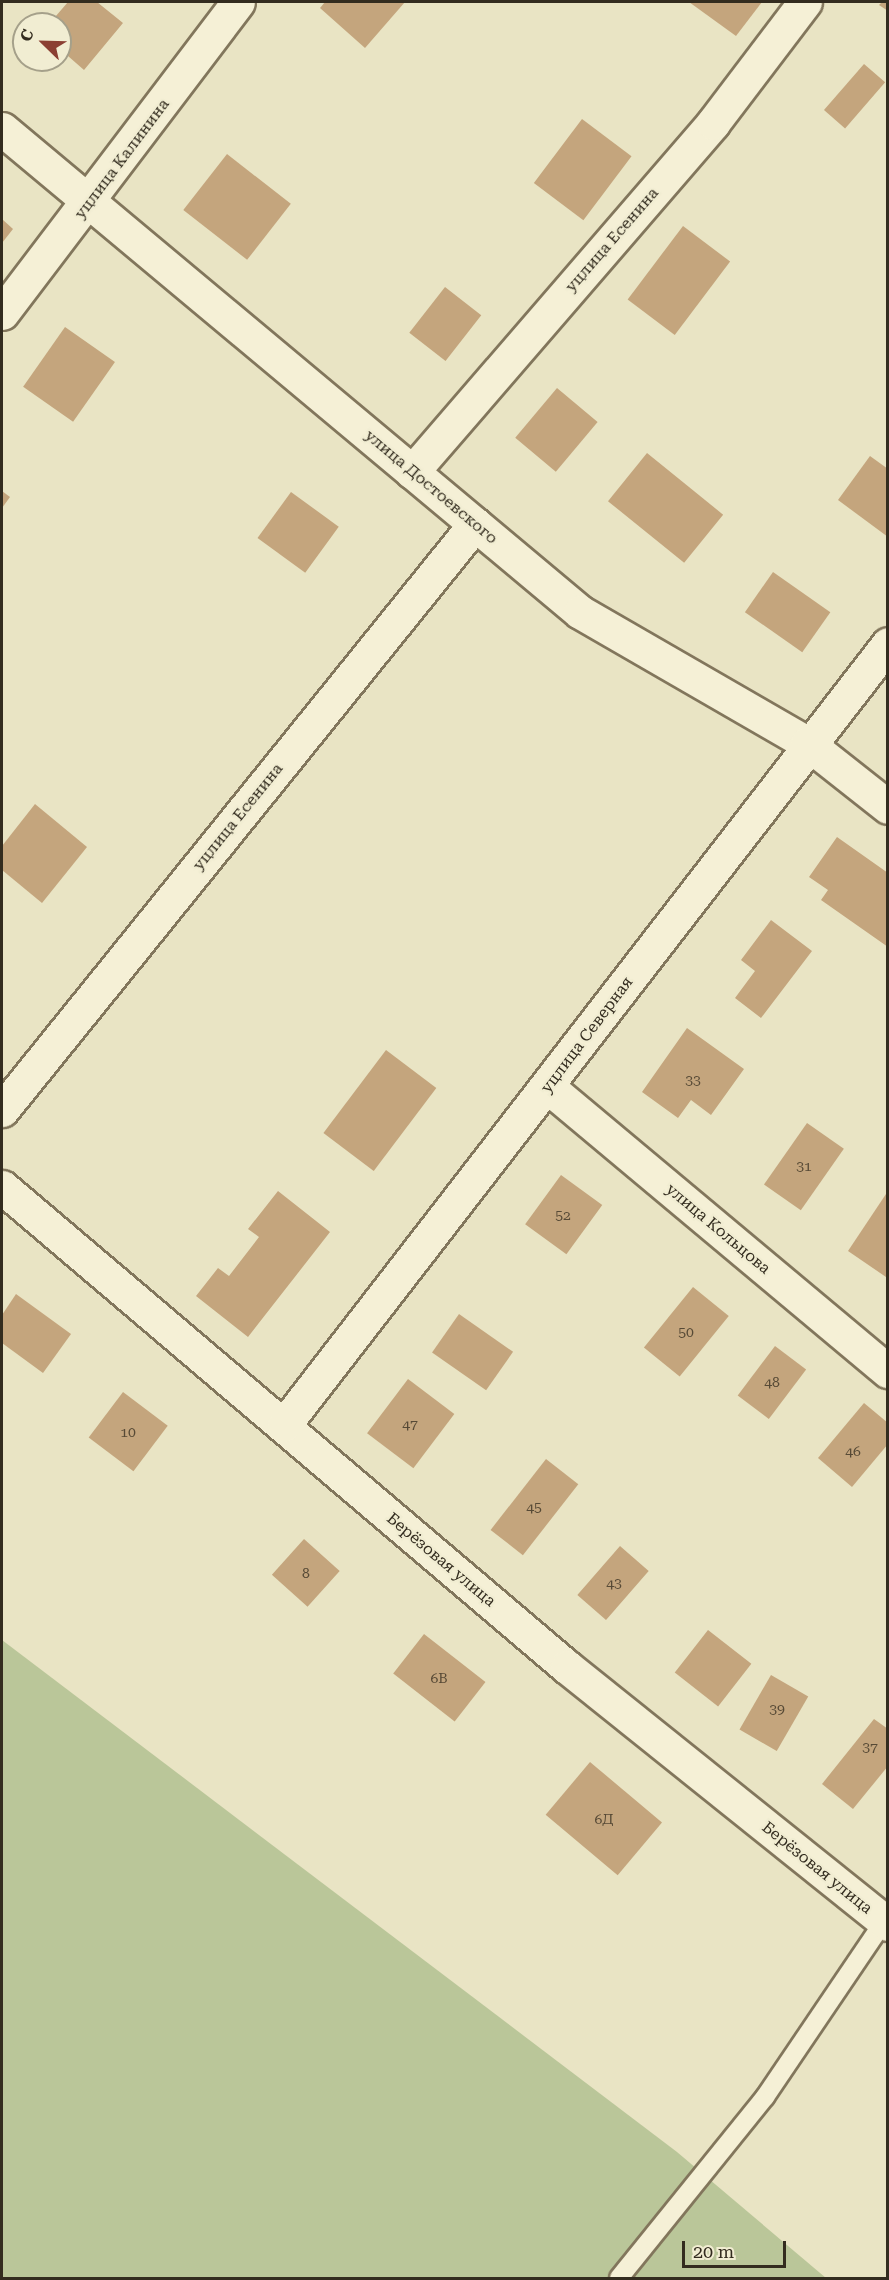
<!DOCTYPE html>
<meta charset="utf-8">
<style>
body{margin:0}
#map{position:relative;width:889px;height:2280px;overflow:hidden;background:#e9e4c4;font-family:"Roboto Serif",serif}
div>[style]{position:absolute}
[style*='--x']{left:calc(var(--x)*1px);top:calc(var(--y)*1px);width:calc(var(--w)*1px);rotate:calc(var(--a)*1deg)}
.green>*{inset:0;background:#bac699}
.building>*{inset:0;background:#c4a57d;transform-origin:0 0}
.roads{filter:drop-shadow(2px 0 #82765c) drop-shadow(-2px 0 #82765c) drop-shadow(0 2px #82765c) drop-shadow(0 -2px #82765c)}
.lane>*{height:18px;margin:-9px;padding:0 9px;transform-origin:9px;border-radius:9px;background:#f5f0d6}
.street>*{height:33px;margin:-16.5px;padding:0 16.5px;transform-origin:16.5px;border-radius:16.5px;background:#f5f0d6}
span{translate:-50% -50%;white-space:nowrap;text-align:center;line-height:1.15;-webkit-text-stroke:4.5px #f1edd2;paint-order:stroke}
.number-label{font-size:14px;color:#574a36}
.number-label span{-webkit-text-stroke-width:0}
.street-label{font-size:16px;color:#332c1f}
.frame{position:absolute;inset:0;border:3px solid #332c1f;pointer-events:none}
.north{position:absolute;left:12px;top:12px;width:60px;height:60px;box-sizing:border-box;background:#f1edd2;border:2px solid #a5a08a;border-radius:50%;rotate:293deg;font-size:16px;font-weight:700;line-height:24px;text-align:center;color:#332c1f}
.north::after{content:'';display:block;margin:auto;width:21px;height:27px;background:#8b3f32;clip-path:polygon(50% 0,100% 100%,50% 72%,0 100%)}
.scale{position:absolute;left:682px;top:2241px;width:104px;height:27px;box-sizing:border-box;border:3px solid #332c1f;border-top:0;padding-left:8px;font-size:18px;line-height:21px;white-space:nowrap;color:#332c1f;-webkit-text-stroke:4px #f1edd2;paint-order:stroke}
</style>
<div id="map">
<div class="green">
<div style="clip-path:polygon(2px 1640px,677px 2152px,826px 2278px,2px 2278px)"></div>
</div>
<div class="building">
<div style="clip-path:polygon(68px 2px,97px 2px,123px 23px,84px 70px,60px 49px,60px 24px,49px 24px)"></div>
<div style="clip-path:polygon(325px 2px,405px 2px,365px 48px,320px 8px)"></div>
<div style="clip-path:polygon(689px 2px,762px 2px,736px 36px)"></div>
<div style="clip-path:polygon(882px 2px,888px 2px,888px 11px,879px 5px)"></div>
<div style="left:864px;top:64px;width:28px;height:61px;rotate:41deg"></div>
<div style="left:582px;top:119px;width:62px;height:80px;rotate:37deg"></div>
<div style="left:227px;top:154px;width:81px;height:71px;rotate:38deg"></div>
<div style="clip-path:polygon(2px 219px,13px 229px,2px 243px)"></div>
<div style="left:683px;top:226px;width:59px;height:92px;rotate:37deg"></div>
<div style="left:445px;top:287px;width:46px;height:58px;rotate:38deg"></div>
<div style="left:65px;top:327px;width:61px;height:73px;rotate:35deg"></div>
<div style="left:557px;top:388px;width:53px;height:65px;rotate:40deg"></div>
<div style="left:647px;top:453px;width:98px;height:62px;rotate:39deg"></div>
<div style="clip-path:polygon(870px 456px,888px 469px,888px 537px,838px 500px)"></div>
<div style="clip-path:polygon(2px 491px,10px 497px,2px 508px)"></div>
<div style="left:291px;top:492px;width:59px;height:57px;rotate:36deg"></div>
<div style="left:773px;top:572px;width:70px;height:49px;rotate:35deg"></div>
<div style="clip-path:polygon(35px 804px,87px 847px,42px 903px,2px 870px,2px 846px)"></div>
<div style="clip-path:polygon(837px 837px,888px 873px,888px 947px,821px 900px,828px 890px,809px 877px)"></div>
<div style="clip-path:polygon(771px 920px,812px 951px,761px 1018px,735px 998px,755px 971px,741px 960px)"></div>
<div style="clip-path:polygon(687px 1028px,744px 1069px,711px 1115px,691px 1100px,678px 1118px,642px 1092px)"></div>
<div style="left:386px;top:1050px;width:63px;height:104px;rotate:37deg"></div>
<div style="left:807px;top:1123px;width:45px;height:75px;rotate:35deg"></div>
<div style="left:561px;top:1175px;width:51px;height:61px;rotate:36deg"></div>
<div style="clip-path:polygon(278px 1191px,330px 1232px,248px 1337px,196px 1296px,218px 1268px,229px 1276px,259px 1237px,248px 1229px)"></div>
<div style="clip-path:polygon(888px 1191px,888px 1275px,886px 1277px,848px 1251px)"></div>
<div style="left:693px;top:1287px;width:46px;height:78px;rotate:39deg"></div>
<div style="clip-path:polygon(16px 1294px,71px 1334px,43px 1373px,2px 1343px,2px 1315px)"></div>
<div style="left:459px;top:1314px;width:66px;height:47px;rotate:35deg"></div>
<div style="left:775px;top:1346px;width:39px;height:62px;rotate:37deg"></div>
<div style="left:408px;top:1379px;width:58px;height:68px;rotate:37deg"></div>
<div style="left:123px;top:1392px;width:56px;height:57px;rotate:37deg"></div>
<div style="clip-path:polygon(864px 1403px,888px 1423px,888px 1444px,852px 1487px,818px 1458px)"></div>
<div style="left:546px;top:1459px;width:41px;height:90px;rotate:38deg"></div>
<div style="left:304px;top:1539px;width:48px;height:48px;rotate:42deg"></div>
<div style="left:620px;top:1546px;width:38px;height:65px;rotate:41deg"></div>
<div style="left:708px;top:1630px;width:55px;height:54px;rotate:38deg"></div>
<div style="left:424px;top:1634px;width:78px;height:50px;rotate:38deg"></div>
<div style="left:771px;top:1675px;width:43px;height:63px;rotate:30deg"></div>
<div style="clip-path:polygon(874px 1719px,888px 1729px,888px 1766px,853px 1809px,822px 1784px)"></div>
<div style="left:590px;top:1762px;width:94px;height:69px;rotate:40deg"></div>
</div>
<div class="roads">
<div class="lane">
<div style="--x:619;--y:2278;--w:233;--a:-51.1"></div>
<div style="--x:765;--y:2097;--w:212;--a:-55.9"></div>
</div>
<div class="street">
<div style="--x:2;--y:129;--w:753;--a:39.88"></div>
<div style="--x:580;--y:612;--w:262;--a:30"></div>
<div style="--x:807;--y:743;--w:103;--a:38.3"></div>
<div style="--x:2;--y:313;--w:390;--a:-52.8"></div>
<div style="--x:412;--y:472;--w:461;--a:-49.2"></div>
<div style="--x:713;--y:123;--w:152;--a:-52.8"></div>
<div style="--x:548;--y:1087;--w:443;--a:39.9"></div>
<div style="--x:2;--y:1110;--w:753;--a:-51.09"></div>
<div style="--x:2;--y:1187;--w:741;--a:40.35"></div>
<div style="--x:567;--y:1667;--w:411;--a:38.7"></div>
<div style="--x:284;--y:1425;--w:987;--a:-52.28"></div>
</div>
</div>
<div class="number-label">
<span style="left:693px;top:1080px">33</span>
<span style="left:804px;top:1166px">31</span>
<span style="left:563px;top:1215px">52</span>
<span style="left:686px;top:1332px">50</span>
<span style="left:772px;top:1382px">48</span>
<span style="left:410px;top:1424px">47</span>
<span style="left:128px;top:1432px">10</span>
<span style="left:853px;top:1451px">46</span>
<span style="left:534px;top:1507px">45</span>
<span style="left:306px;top:1573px">8</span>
<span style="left:614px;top:1583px">43</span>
<span style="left:439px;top:1678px">6В</span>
<span style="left:777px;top:1709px">39</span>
<span style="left:870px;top:1747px">37</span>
<span style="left:604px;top:1819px">6Д</span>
</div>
<div class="street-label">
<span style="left:122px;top:159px;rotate:-53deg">уцлица Калинина</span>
<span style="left:612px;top:240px;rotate:-49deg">уцлица Есенина</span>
<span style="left:431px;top:487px;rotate:40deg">улица Достоевского</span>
<span style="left:238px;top:817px;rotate:-51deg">уцлица Есенина</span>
<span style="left:587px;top:1035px;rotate:-53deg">уцлица Северная</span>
<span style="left:718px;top:1229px;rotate:40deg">улица Кольцова</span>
<span style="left:441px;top:1560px;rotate:40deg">Берёзовая улица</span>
<span style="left:817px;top:1868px;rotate:39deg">Берёзовая улица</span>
</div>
<div class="frame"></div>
<div class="north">С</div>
<div class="scale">20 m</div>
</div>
